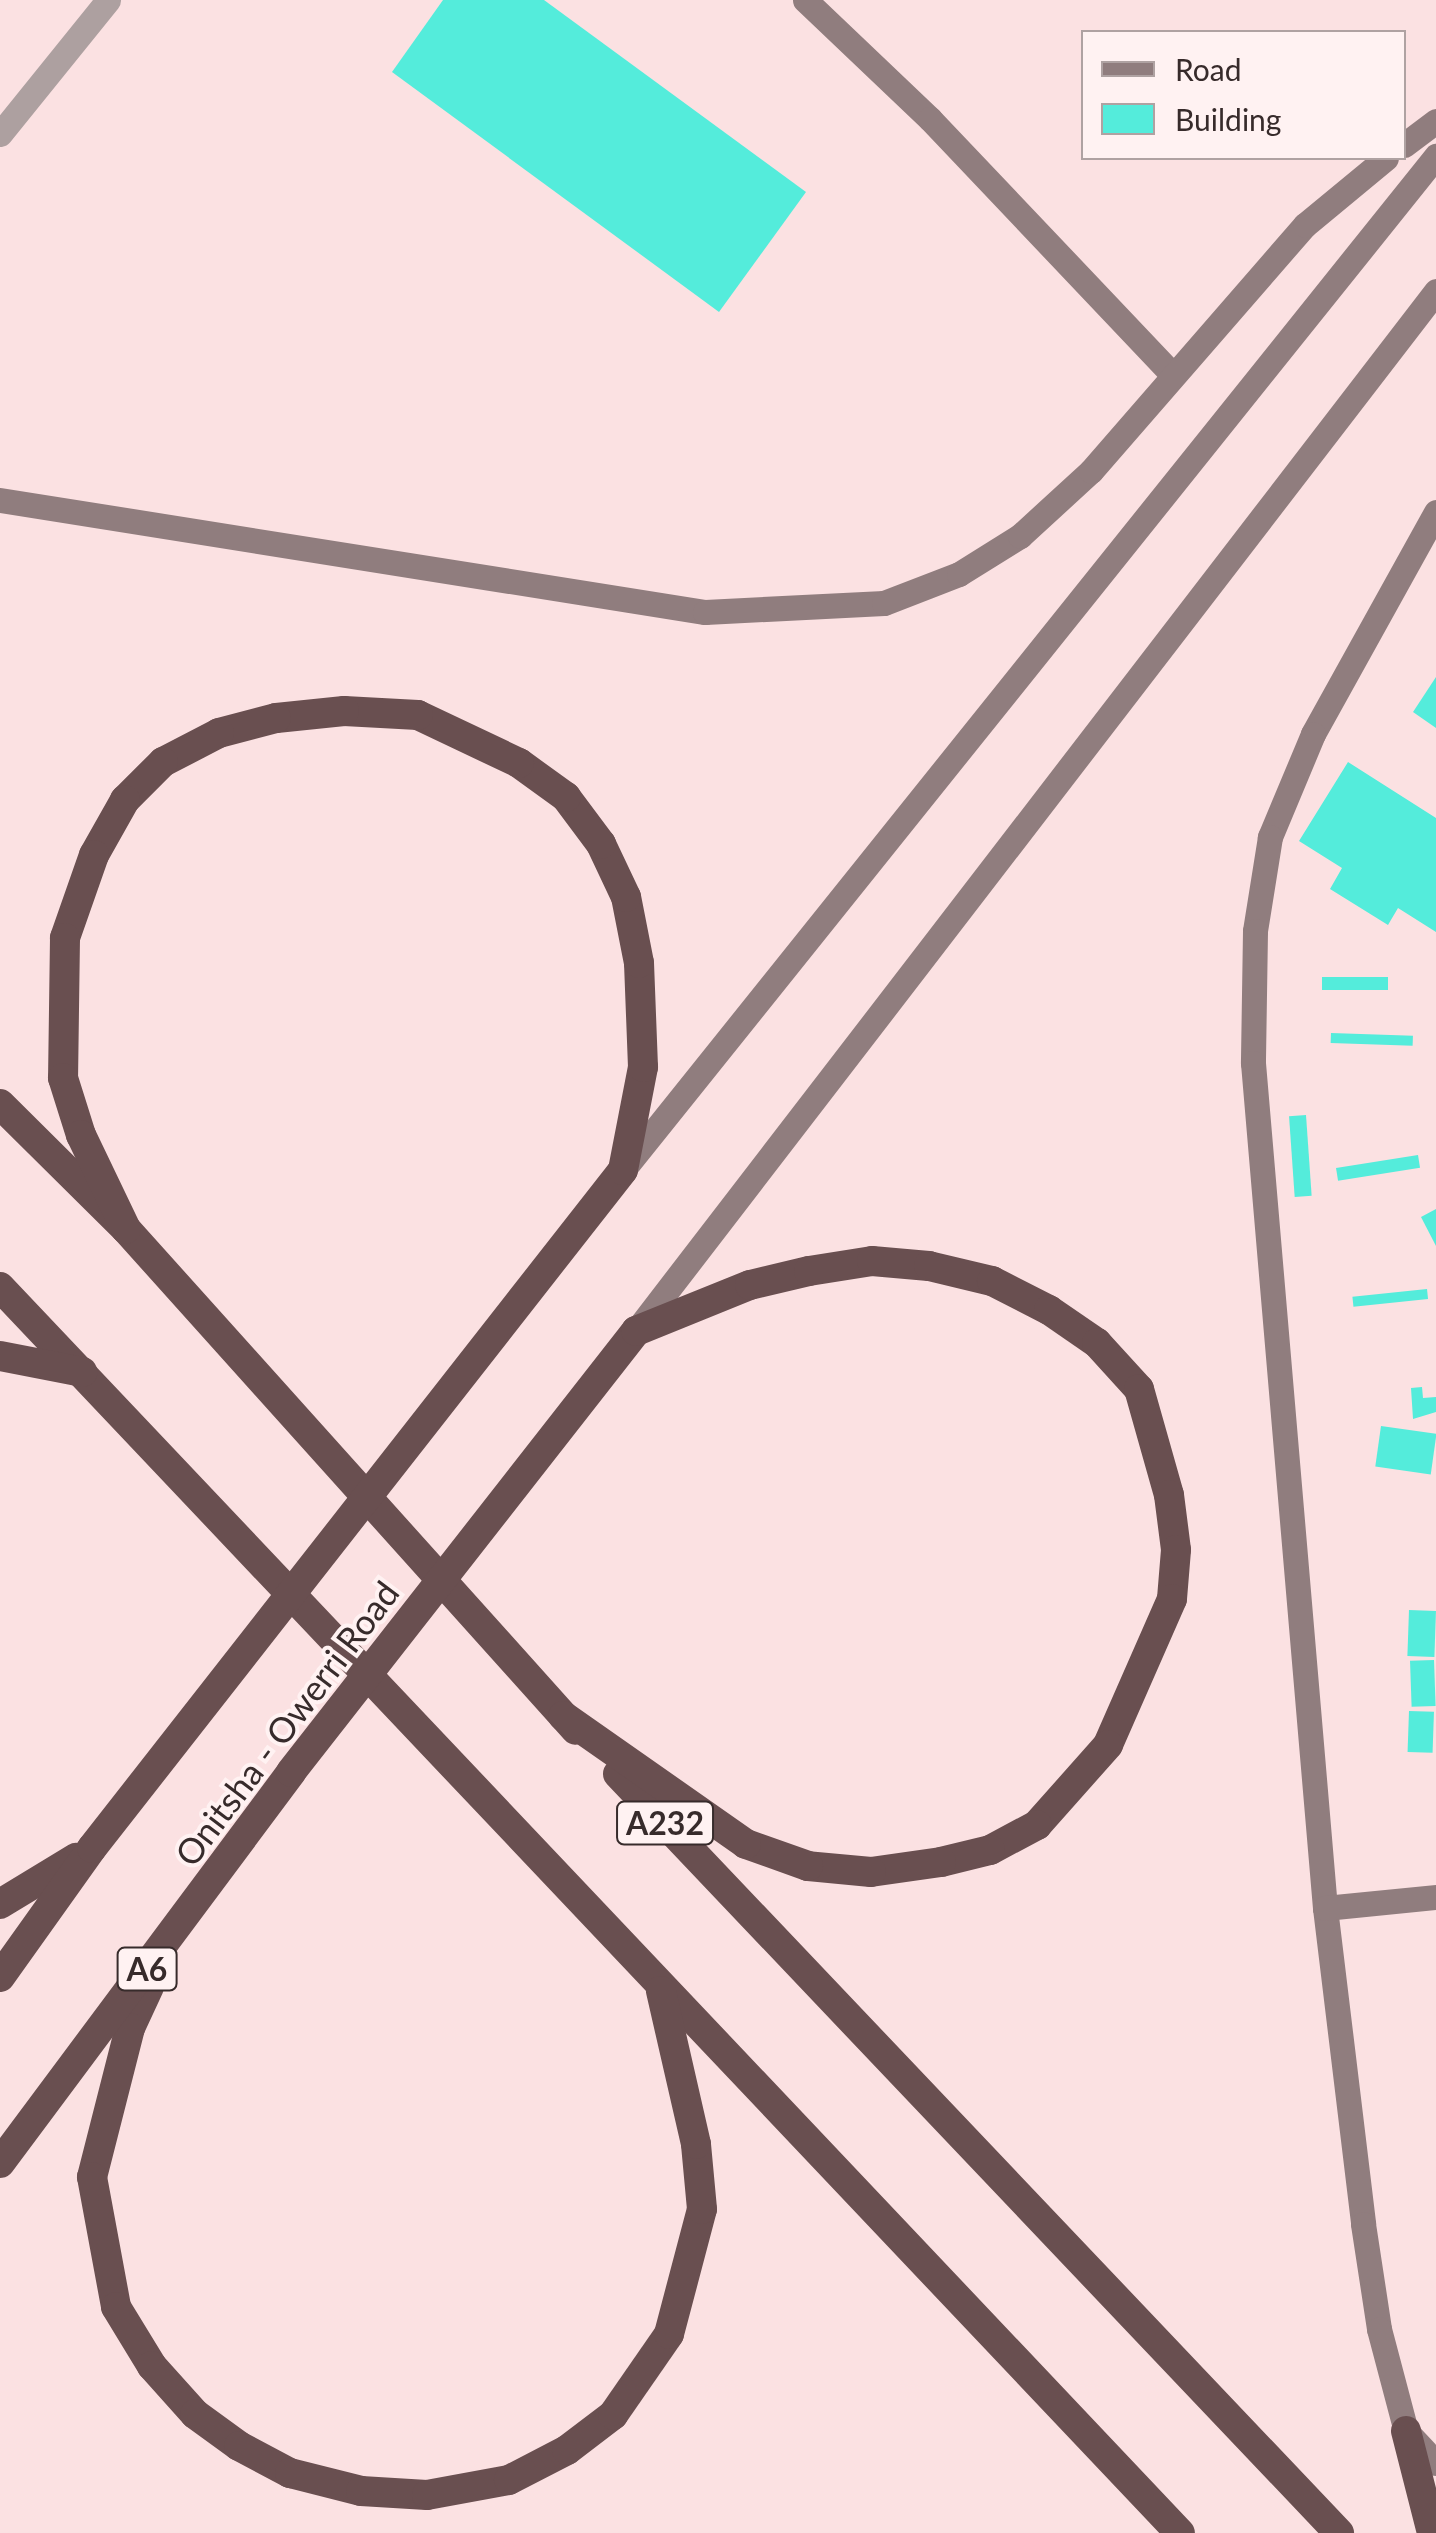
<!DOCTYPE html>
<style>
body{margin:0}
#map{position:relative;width:1436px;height:2533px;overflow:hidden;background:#fbe1e2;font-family:Lato,sans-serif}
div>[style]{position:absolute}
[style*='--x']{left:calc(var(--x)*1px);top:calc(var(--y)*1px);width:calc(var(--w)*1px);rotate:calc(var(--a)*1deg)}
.building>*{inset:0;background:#54ecdb;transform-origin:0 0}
.street>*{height:25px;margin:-12.5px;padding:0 12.5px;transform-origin:12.5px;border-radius:12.5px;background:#ada0a0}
.secondary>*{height:25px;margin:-12.5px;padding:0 12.5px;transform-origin:12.5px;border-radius:12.5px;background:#907d7e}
.highway>*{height:30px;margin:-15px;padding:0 15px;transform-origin:15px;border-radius:15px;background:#694f50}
span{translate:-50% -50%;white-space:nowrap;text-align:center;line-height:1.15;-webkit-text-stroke:8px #fff2f2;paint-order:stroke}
.shield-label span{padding:2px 8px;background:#fff2f2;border:2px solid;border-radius:8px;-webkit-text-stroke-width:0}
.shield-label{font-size:32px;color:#372b2b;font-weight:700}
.street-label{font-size:35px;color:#372b2b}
.legend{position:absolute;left:1081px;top:30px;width:325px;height:130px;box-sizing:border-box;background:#fff2f2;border:2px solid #afa2a2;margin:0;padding:12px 18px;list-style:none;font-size:30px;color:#372b2b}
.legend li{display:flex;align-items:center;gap:20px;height:50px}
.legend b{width:50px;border:2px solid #afa2a2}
</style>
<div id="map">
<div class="building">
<div style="clip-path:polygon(443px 0,544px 0,806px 192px,719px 312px,392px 72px)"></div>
<div style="clip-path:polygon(1436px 677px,1436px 728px,1413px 712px)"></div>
<div style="clip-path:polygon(1348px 762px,1436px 818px,1436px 932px,1398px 908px,1388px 925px,1330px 889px,1342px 868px,1299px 841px)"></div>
<div style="left:1388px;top:977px;width:13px;height:66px;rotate:90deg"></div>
<div style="left:1331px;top:1033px;width:82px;height:10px;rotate:2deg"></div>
<div style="left:1306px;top:1115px;width:81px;height:17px;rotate:86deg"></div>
<div style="left:1418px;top:1155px;width:13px;height:83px;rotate:81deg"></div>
<div style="clip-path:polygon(1436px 1209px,1436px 1246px,1421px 1217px)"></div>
<div style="left:1427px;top:1289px;width:10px;height:75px;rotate:84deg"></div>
<div style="clip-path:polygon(1422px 1387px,1423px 1398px,1436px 1397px,1436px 1412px,1413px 1419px,1411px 1388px)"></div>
<div style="left:1381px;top:1426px;width:56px;height:41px;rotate:8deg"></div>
<div style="left:1409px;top:1610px;width:27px;height:46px;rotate:2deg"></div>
<div style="left:1434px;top:1660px;width:46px;height:24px;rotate:88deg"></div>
<div style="left:1409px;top:1711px;width:25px;height:41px;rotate:2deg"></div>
</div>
<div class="street">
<div style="--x:0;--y:134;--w:172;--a:-51.1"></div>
</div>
<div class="secondary">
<div style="--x:805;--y:0;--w:173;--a:43.6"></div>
<div style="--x:930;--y:119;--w:353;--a:46.5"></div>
<div style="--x:1404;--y:145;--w:40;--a:-37"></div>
<div style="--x:0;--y:500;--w:714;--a:9.03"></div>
<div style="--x:705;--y:612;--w:179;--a:-2.9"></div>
<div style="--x:884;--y:603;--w:80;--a:-21.1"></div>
<div style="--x:959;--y:574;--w:72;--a:-31.9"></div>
<div style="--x:1020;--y:536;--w:96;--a:-42.5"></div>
<div style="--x:1091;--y:471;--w:326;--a:-49"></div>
<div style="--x:1305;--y:225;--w:105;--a:-39.6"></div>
<div style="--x:1436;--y:512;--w:254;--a:119"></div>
<div style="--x:1313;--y:734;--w:112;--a:112.7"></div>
<div style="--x:1270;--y:837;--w:95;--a:99.1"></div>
<div style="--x:1255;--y:931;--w:132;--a:90.9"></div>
<div style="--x:1253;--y:1063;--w:848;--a:85.13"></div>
<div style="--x:1325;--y:1908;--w:318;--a:83.1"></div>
<div style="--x:1363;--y:2224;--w:106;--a:81.3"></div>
<div style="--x:1379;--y:2329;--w:106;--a:75.2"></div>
<div style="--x:1406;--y:2431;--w:44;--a:46.8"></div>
<div style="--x:623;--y:1170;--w:1300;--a:-51.28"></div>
<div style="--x:636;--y:1331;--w:1312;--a:-52.43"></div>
<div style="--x:1325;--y:1908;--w:112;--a:-5.7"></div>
</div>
<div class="highway">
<div style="--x:0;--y:1104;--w:177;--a:44.8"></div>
<div style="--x:126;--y:1229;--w:673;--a:48.07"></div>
<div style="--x:0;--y:1287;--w:1716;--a:46.56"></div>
<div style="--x:0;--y:1356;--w:84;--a:11"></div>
<div style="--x:618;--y:1774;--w:1047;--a:46.47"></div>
<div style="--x:0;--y:1904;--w:89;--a:-31.2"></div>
<div style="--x:0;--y:1977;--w:158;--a:-54.5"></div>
<div style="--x:92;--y:1848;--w:861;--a:-51.93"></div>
<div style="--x:623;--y:1170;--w:105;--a:-79"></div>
<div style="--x:643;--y:1067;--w:104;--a:-92.2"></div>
<div style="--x:639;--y:963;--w:67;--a:-101.1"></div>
<div style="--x:626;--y:897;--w:59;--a:-115.3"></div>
<div style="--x:601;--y:844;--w:59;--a:-126.7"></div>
<div style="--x:566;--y:797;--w:58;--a:-144.1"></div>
<div style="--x:519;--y:763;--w:112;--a:-154.6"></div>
<div style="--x:418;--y:715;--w:74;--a:-176.9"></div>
<div style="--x:344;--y:711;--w:68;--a:174.1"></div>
<div style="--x:276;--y:718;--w:59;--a:165.3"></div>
<div style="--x:219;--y:733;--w:63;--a:152.6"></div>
<div style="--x:163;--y:762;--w:54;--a:135"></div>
<div style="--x:125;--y:800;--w:63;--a:119.4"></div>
<div style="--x:94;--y:855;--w:88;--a:109.3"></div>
<div style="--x:65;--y:938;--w:140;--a:90.8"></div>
<div style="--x:63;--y:1078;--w:60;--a:72.5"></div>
<div style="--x:81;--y:1135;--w:104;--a:64.4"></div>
<div style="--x:149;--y:1987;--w:45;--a:114.9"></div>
<div style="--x:130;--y:2028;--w:154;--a:104.3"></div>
<div style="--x:92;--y:2177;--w:132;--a:79.5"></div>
<div style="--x:116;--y:2307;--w:69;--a:58.6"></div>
<div style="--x:152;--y:2366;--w:64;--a:48.1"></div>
<div style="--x:195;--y:2414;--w:54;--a:36"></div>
<div style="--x:239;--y:2446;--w:58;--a:27.9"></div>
<div style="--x:290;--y:2473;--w:73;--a:14.2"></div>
<div style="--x:361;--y:2491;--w:66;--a:3.5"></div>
<div style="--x:427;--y:2495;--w:83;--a:-10.4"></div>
<div style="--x:509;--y:2480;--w:65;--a:-27.3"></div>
<div style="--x:567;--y:2450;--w:58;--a:-37.3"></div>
<div style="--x:613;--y:2415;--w:98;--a:-55.3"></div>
<div style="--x:669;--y:2334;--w:129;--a:-75.2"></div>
<div style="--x:702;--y:2209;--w:65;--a:-95.3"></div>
<div style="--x:696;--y:2144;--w:157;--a:-102.9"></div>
<div style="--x:0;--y:2163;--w:487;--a:-53.3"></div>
<div style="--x:291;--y:1772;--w:560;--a:-51.96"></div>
<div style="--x:636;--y:1331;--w:123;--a:-22"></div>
<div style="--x:750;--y:1285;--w:61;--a:-13.3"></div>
<div style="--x:809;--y:1271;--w:64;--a:-9"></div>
<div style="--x:872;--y:1261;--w:57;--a:5"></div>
<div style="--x:929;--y:1266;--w:65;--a:13.4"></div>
<div style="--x:992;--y:1281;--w:64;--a:27"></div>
<div style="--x:1049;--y:1310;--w:58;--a:34.5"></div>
<div style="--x:1097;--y:1343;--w:62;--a:47.6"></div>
<div style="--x:1139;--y:1389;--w:110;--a:74.2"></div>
<div style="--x:1169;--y:1495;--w:55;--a:82.7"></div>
<div style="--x:1176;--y:1550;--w:49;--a:94.7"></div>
<div style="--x:1172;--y:1599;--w:159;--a:113.7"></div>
<div style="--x:1108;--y:1745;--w:107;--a:131.6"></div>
<div style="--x:1037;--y:1825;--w:53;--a:152"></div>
<div style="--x:990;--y:1850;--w:50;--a:166.2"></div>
<div style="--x:941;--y:1862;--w:71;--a:171.9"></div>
<div style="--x:871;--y:1872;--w:63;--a:-174.6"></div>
<div style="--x:808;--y:1866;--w:66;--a:-160.5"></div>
<div style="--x:746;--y:1844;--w:223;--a:-145"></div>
<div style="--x:1406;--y:2431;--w:105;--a:75.7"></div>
</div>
<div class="shield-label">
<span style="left:665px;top:1823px">A232</span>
<span style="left:147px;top:1969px">A6</span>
</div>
<div class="street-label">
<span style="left:286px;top:1723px;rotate:-53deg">Onitsha - Owerri Road</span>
</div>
<ul class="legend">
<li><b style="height:12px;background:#907d7e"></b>Road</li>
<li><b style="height:28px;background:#54ecdb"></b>Building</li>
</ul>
</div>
